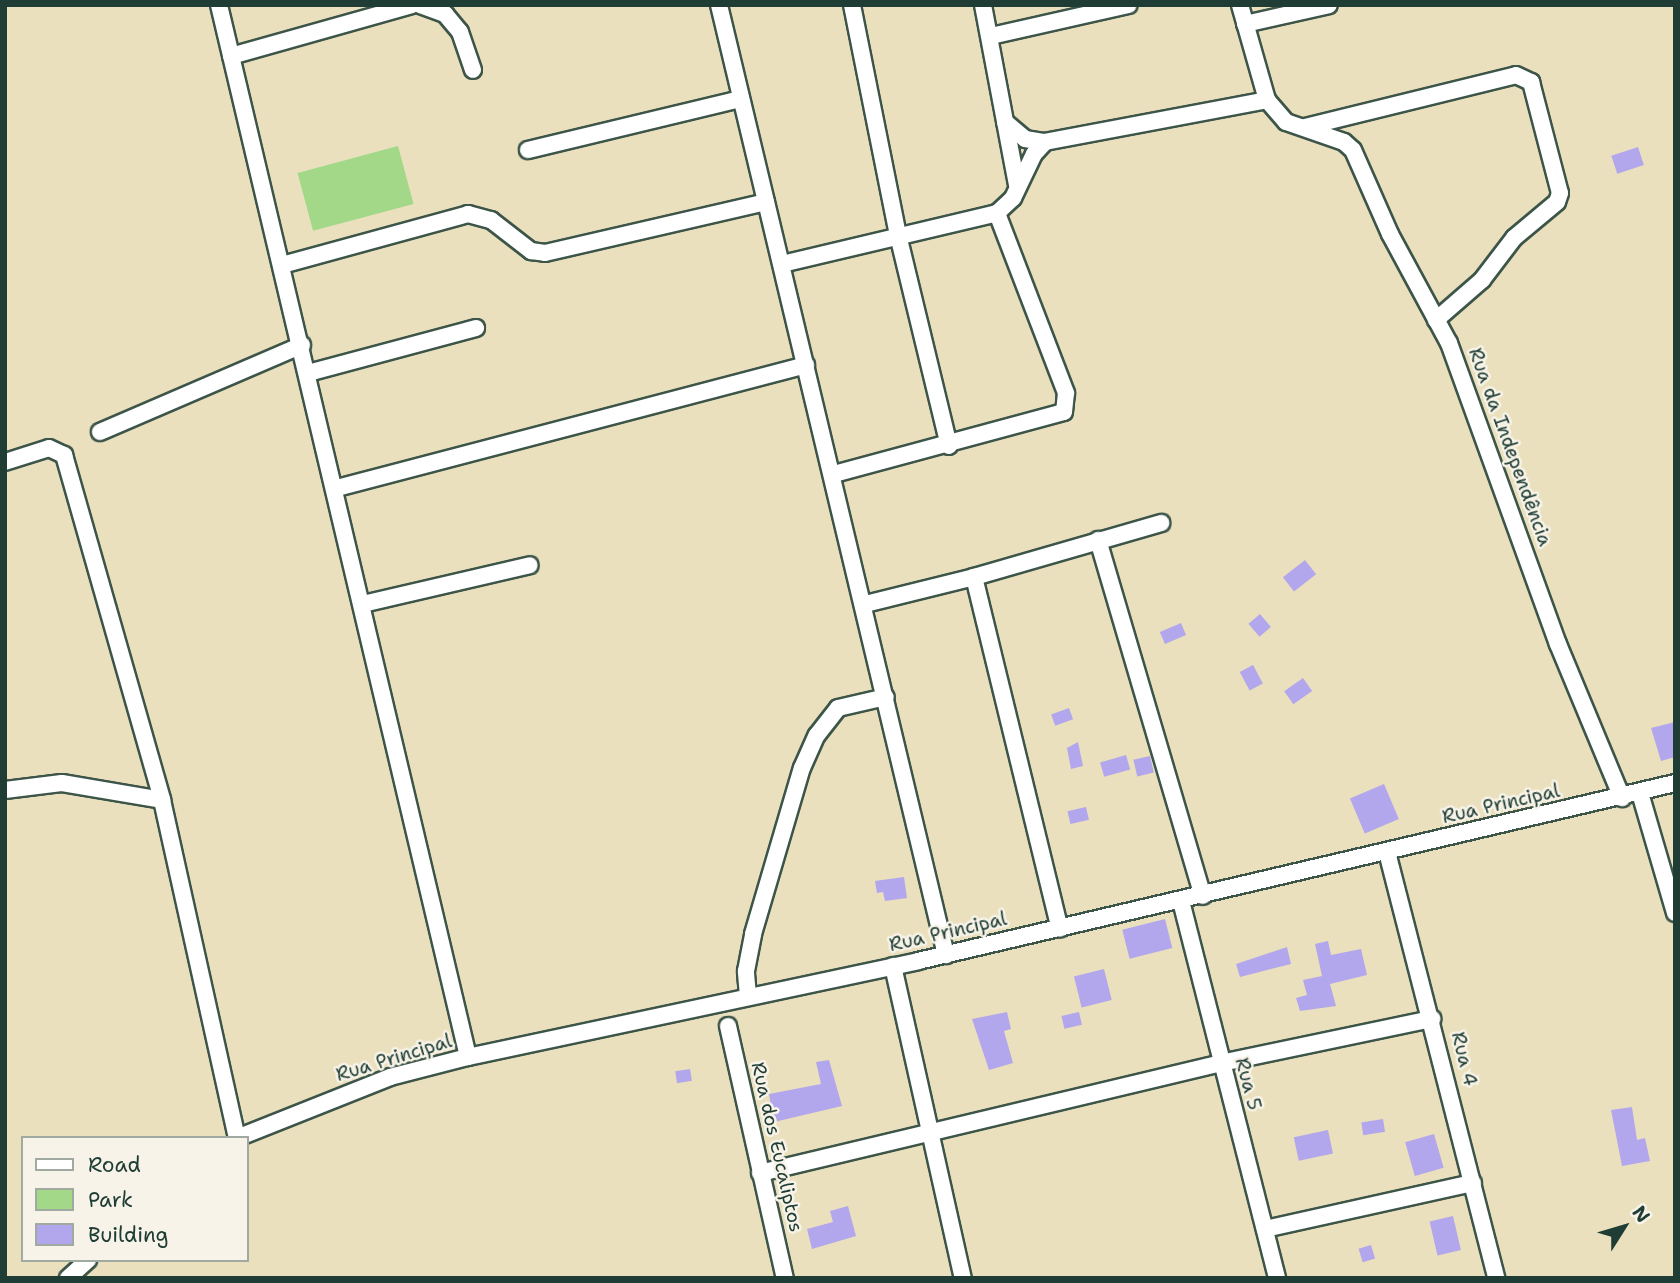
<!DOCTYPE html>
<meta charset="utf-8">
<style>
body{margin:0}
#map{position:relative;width:1680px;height:1283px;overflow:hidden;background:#eae0bd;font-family:"Shantell Sans",sans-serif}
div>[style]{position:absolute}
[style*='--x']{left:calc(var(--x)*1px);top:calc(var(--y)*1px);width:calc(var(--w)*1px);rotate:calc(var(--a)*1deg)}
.green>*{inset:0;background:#a2d888;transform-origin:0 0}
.building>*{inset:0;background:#b2a6ec;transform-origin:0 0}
.roads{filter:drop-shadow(2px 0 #3d5549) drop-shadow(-2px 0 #3d5549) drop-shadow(0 2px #3d5549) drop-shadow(0 -2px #3d5549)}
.minor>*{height:16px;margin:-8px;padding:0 8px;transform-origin:8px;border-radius:8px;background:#fff}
span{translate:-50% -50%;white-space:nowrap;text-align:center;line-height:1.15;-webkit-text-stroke:5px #f7f3e8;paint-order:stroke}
.street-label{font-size:19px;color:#1f3d34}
.frame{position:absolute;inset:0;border:7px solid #1f3d34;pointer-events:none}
.legend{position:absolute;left:21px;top:1136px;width:228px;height:126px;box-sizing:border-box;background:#f7f3e8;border:2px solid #a1aaa0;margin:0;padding:9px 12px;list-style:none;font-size:21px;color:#1f3d34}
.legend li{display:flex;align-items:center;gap:14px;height:35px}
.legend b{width:35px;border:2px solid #a1aaa0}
.north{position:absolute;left:1589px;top:1192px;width:70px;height:70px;-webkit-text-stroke:5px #f7f3e8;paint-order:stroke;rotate:53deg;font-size:19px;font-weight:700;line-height:28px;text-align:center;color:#1f3d34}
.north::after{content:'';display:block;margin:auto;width:24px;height:32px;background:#1f3d34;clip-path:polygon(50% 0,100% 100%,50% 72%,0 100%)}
</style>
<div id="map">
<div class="green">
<div style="left:398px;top:146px;width:60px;height:104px;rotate:75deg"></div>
</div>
<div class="building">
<div style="left:1638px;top:147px;width:19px;height:28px;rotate:72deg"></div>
<div style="left:1305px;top:560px;width:18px;height:28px;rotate:52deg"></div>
<div style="left:1260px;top:614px;width:17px;height:15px;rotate:50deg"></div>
<div style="left:1181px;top:623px;width:13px;height:23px;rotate:67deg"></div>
<div style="left:1253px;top:665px;width:21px;height:15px;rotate:62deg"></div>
<div style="left:1303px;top:678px;width:16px;height:23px;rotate:55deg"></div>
<div style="left:1069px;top:708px;width:12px;height:19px;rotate:70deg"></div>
<div style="clip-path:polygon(1675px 722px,1675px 757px,1661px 761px,1651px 728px)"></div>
<div style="clip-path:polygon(1078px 742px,1083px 766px,1071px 769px,1067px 748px)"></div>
<div style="left:1126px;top:755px;width:15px;height:27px;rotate:74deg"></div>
<div style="left:1150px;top:756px;width:17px;height:17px;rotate:77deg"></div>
<div style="left:1384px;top:784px;width:38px;height:37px;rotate:67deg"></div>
<div style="left:1086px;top:807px;width:13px;height:19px;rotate:77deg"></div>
<div style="clip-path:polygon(904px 877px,907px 898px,885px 901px,883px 892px,877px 893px,875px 881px)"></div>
<div style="left:1165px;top:919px;width:30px;height:44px;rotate:76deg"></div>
<div style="clip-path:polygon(1328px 941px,1331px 955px,1361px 949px,1367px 975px,1330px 984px,1336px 1006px,1300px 1011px,1296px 998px,1307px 995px,1303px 980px,1322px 976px,1315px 944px)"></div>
<div style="clip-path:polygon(1287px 947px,1291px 964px,1240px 977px,1236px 964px)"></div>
<div style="left:1104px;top:969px;width:32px;height:31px;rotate:76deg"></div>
<div style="clip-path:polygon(1007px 1012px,1011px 1029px,1004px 1031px,1013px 1063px,989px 1070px,972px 1019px)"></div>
<div style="left:1079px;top:1012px;width:13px;height:18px;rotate:77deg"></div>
<div style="clip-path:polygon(829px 1060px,842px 1106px,774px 1122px,769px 1094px,821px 1084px,816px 1062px)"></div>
<div style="left:690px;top:1069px;width:12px;height:15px;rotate:81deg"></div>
<div style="clip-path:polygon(1632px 1107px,1637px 1140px,1645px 1138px,1650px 1161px,1622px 1166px,1611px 1110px)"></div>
<div style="left:1383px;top:1119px;width:13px;height:22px;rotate:81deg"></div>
<div style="left:1328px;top:1130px;width:24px;height:35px;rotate:78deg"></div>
<div style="left:1434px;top:1134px;width:35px;height:30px;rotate:74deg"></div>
<div style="clip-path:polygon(848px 1206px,856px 1236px,812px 1249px,807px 1229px,833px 1222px,830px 1211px)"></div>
<div style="left:1453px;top:1216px;width:35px;height:24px;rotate:77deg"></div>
<div style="left:1371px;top:1245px;width:14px;height:13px;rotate:73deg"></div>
</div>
<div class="roads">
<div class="minor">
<div style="--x:219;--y:5;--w:1081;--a:76.68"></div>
<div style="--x:420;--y:5;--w:27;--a:20"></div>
<div style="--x:445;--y:14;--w:23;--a:50"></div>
<div style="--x:460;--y:32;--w:40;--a:71.1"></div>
<div style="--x:719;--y:5;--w:977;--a:76.56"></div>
<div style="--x:852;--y:5;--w:235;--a:78.7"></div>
<div style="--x:898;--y:235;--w:217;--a:76.4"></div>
<div style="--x:983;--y:5;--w:183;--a:79.3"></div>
<div style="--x:1240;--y:5;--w:99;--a:74.1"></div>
<div style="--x:1267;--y:100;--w:29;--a:49"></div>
<div style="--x:1286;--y:122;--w:61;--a:19"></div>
<div style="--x:1344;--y:142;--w:12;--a:42"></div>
<div style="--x:1353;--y:150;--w:92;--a:66.2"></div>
<div style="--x:1390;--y:234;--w:124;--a:61.6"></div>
<div style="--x:1449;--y:343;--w:320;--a:70.1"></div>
<div style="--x:1558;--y:644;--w:167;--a:67.4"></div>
<div style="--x:1245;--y:24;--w:86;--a:-12.7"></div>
<div style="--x:991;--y:36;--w:141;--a:-12.7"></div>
<div style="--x:231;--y:56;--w:188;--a:-15.7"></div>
<div style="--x:1005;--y:122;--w:26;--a:40"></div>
<div style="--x:1025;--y:139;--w:20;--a:9"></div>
<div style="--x:1045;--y:142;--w:226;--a:-10.7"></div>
<div style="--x:1305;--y:127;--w:217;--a:-13.8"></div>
<div style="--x:1516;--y:75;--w:17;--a:25"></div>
<div style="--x:1531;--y:82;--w:115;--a:75.4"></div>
<div style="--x:1560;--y:193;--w:9;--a:108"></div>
<div style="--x:1557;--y:202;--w:56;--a:140.1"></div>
<div style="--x:1514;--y:238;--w:53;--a:127.3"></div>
<div style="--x:1482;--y:280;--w:61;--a:139"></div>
<div style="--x:528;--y:150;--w:219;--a:-13.5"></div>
<div style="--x:782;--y:264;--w:221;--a:-13.3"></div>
<div style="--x:997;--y:213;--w:22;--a:-43"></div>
<div style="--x:1013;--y:198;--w:49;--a:-64.5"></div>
<div style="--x:1034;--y:154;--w:16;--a:-47"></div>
<div style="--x:282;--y:265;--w:193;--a:-15.3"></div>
<div style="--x:468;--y:214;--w:24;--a:15"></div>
<div style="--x:491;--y:220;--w:51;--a:37.8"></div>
<div style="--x:531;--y:251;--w:14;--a:8"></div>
<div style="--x:545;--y:253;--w:227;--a:-13"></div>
<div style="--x:308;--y:373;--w:174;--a:-15"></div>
<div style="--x:100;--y:432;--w:220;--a:-23.3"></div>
<div style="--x:5;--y:462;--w:46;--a:-17.7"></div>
<div style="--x:49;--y:448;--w:17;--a:25"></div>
<div style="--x:64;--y:455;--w:359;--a:74.1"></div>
<div style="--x:162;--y:800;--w:346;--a:77.5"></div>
<div style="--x:834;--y:474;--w:238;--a:-15.1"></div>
<div style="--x:1064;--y:412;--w:19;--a:-84"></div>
<div style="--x:1066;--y:393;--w:193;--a:-111"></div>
<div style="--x:337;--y:488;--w:485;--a:-14.7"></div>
<div style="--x:1098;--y:540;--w:371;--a:73.6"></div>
<div style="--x:974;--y:577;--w:362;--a:76.3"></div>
<div style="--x:363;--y:604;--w:171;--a:-13.1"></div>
<div style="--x:865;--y:604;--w:112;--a:-13.9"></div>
<div style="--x:974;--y:577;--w:195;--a:-16.1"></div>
<div style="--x:5;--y:790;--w:57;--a:-7"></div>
<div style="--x:62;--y:783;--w:101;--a:9.6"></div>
<div style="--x:1640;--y:793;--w:125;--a:73.7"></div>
<div style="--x:1387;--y:852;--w:440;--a:75.6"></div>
<div style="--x:1181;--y:901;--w:389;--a:75.7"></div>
<div style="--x:893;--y:966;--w:320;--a:77.4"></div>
<div style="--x:748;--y:996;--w:25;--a:-95"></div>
<div style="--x:746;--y:971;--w:38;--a:-79"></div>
<div style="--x:753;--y:934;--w:173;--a:-73.6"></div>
<div style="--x:802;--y:768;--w:36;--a:-66"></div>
<div style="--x:817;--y:735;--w:34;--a:-52"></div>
<div style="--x:838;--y:708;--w:49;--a:-12.9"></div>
<div style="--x:728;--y:1026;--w:258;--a:77.3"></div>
<div style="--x:237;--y:1138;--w:165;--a:-21.7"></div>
<div style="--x:390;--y:1077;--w:81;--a:-14.4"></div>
<div style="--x:468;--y:1057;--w:460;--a:-12"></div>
<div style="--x:918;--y:961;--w:778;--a:-13.23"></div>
<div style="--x:760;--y:1173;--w:474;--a:-13.4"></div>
<div style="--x:1221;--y:1063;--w:216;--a:-11.8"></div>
<div style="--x:1265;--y:1229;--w:213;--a:-12.5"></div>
<div style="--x:68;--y:1278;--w:27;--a:-42"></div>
</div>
</div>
<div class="street-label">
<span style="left:1510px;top:447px;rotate:70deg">Rua da Independência</span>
<span style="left:1501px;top:804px;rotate:-13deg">Rua Principal</span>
<span style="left:948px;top:932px;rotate:-13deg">Rua Principal</span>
<span style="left:394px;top:1058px;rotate:-17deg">Rua Principal</span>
<span style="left:1464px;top:1059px;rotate:76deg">Rua 4</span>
<span style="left:1248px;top:1084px;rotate:75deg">Rua 5</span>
<span style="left:777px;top:1147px;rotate:77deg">Rua dos Eucaliptos</span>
</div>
<div class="frame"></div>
<ul class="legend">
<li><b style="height:9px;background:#fff"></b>Road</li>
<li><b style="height:19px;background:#a2d888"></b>Park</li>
<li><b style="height:19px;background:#b2a6ec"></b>Building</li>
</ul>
<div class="north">N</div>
</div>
